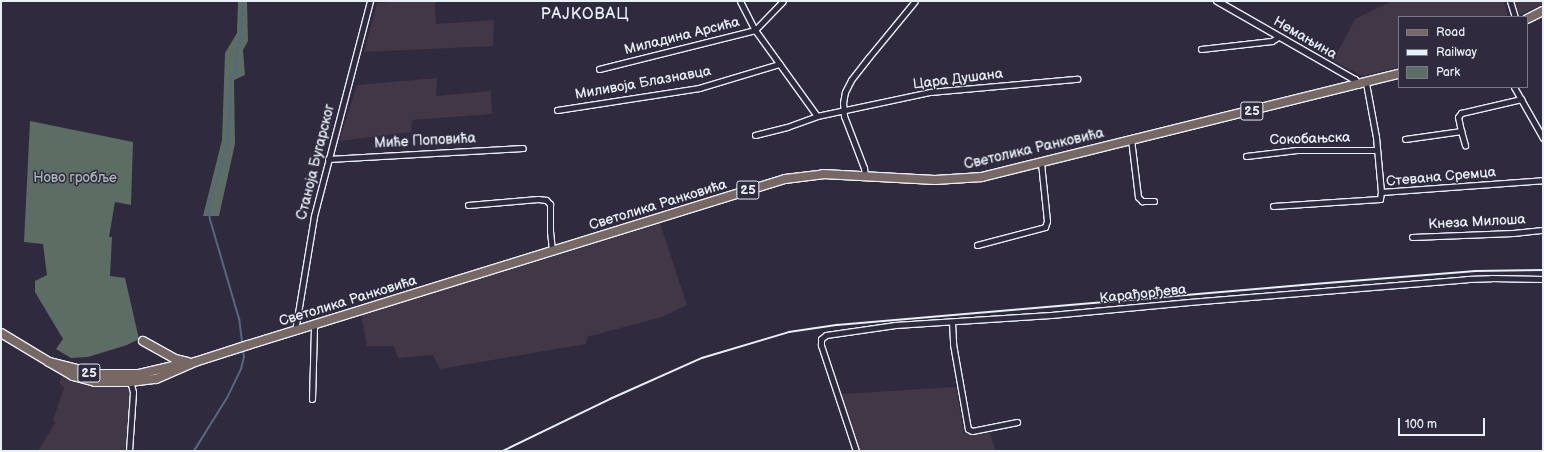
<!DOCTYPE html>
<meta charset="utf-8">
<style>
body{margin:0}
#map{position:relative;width:1544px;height:452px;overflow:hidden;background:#2f2a3d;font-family:"Balsamiq Sans",sans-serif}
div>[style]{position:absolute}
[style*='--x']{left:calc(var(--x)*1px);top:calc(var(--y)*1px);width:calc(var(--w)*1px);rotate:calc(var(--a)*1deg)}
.built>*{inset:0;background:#413747}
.green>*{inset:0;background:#5c6d64}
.stream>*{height:1.5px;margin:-0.75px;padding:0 0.75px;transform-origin:0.75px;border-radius:0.75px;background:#566781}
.roads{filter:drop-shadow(1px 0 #e8f1f8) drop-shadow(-1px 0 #e8f1f8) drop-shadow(0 1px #e8f1f8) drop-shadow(0 -1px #e8f1f8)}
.minor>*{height:5px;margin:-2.5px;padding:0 2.5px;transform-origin:2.5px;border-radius:2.5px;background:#2f2a3d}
.tertiary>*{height:6px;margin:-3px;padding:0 3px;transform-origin:3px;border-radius:3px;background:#2f2a3d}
.primary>*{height:8px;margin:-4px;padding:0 4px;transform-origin:4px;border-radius:4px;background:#776864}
.rail>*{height:1.5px;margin:-0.75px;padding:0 0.75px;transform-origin:0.75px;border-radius:0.75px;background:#e8f1f8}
span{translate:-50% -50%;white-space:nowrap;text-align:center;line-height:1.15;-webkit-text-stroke:3px #2f2a3d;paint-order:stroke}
.shield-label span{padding:1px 3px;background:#2f2a3d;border:1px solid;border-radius:3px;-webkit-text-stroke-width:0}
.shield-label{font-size:13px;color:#e8f1f8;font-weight:700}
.street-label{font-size:14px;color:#e8f1f8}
.park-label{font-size:14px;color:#a9b6b5}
.quarter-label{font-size:16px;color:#e8f1f8;letter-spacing:1px}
.frame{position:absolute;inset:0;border:2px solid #e8f1f8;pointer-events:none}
.legend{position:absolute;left:1398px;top:16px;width:130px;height:72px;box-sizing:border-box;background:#2f2a3d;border:1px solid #797a88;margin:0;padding:5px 7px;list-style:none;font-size:12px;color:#e8f1f8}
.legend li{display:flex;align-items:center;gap:8px;height:20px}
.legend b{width:20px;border:1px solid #797a88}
.scale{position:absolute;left:1398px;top:418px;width:87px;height:18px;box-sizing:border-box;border:2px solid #e8f1f8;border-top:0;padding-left:5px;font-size:12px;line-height:14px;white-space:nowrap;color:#e8f1f8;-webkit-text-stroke:3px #2f2a3d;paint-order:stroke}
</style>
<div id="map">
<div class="built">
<div style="clip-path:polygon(405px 1px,435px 1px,436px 24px,494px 20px,493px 46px,364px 52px,377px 3px)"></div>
<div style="clip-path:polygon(1392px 1px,1504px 1px,1508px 17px,1399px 17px,1399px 67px,1363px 76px,1333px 61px,1355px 19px)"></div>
<div style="clip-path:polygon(1513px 1px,1543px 1px,1543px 4px,1520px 15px)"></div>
<div style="clip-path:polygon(437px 78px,436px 96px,491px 91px,492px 114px,412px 120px,411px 132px,339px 141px,357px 85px)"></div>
<div style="clip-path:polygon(660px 223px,687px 305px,662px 317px,587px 337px,586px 344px,440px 369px,433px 355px,398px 358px,394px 346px,367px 346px,361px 315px,464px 282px,546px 259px)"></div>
<div style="clip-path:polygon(63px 376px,93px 385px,129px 388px,131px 397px,127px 451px,38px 451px,55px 423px,53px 420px,64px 388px,59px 382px)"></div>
<div style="clip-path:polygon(956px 387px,964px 434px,989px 431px,996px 451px,860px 451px,841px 394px)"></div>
</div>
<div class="green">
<div style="clip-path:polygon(238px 1px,247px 1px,248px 41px,243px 50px,245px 75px,234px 80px,235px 144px,219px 216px,203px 216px,222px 140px,225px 53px,237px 33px)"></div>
<div style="clip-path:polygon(30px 121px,133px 142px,131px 205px,115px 202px,109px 237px,112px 237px,110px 276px,125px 278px,139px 339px,127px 345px,88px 357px,71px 358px,56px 349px,63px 339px,35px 292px,35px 281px,47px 275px,43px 244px,24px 242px)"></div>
</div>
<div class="stream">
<div style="--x:242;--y:342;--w:23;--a:-97"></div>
<div style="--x:239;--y:319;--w:103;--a:-106.3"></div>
<div style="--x:210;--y:220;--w:14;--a:-98"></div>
<div style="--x:208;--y:206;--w:65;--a:-72.1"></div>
<div style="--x:228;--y:144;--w:67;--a:-87.4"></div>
<div style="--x:231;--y:77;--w:8;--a:-50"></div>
<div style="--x:236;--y:71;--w:22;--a:-87"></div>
<div style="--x:237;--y:49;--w:11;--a:-68"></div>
<div style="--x:241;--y:39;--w:38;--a:-88"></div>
<div style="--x:194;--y:451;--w:62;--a:-58.1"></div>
<div style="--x:227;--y:398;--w:32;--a:-64"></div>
<div style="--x:241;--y:369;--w:12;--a:-76"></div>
<div style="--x:244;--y:357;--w:5;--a:-101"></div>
</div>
<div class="roads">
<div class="minor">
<div style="--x:740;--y:1;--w:33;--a:63"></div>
<div style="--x:755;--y:30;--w:106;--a:54.2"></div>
<div style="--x:1510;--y:1;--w:17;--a:73"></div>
<div style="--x:1201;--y:49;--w:71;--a:-6.4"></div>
<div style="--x:1272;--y:41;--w:7;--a:-34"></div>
<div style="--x:599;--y:69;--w:161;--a:-14"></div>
<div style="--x:755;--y:30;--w:40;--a:-46"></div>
<div style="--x:1514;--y:87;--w:59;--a:60.4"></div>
<div style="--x:557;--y:110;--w:144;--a:-8.8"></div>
<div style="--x:699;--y:88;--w:84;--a:-16.7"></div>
<div style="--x:1461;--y:131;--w:15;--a:74"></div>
<div style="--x:755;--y:135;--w:33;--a:-14"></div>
<div style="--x:787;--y:127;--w:32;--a:-20"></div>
<div style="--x:817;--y:116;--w:116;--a:-12"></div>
<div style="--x:930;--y:92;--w:148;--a:-5.1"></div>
<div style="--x:1131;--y:139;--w:58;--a:83.1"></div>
<div style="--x:1138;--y:197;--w:6;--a:45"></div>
<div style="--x:1142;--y:201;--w:12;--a:0"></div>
<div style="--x:1405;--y:139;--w:57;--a:-8.1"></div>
<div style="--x:1461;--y:131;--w:14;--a:-102"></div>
<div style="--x:1458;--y:117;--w:5;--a:-53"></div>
<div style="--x:1461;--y:113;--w:62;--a:-13.1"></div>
<div style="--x:1246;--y:156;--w:51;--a:-6.7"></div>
<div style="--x:1297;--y:150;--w:79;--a:0"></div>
<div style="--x:328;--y:159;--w:195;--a:-3.2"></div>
<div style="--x:865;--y:176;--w:8;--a:-97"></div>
<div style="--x:864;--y:168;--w:56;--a:-111"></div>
<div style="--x:844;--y:116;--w:13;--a:-94"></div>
<div style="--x:843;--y:103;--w:11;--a:-80"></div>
<div style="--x:845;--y:92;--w:13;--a:-63"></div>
<div style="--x:851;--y:80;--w:29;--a:-52"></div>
<div style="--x:869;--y:57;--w:72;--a:-50.6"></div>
<div style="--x:1381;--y:192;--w:162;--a:-4.2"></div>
<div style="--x:468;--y:205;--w:70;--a:-4.9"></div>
<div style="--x:538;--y:199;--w:8;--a:7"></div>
<div style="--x:546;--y:200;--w:6;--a:45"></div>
<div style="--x:550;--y:204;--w:27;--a:90"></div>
<div style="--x:550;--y:231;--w:20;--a:84"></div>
<div style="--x:1273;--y:206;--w:107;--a:-3.7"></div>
<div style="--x:1380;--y:199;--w:7;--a:-82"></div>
<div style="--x:1381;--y:192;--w:55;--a:-95.2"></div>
<div style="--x:1376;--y:137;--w:55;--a:-100.5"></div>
<div style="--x:1412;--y:237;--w:101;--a:-2.3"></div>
<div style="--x:1513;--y:233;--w:30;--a:-6"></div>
<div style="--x:977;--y:245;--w:70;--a:-14.8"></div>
<div style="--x:1045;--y:227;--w:6;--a:-72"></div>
<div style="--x:1047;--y:221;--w:58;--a:-95.9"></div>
<div style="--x:952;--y:322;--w:22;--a:87"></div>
<div style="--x:953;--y:344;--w:86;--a:80"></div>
<div style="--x:968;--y:429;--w:4;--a:27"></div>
<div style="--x:972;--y:431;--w:46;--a:-11.3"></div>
<div style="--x:295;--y:331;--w:117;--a:-80.6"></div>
<div style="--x:314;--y:216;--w:222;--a:-75.4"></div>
<div style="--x:312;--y:399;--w:73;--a:-88.4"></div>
<div style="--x:129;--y:451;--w:59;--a:-86.1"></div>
<div style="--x:133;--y:392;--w:11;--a:-105"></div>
<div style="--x:856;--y:451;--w:112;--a:-108.3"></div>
<div style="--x:821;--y:345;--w:6;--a:-90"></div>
<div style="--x:821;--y:339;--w:6;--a:-39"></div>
<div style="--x:826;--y:335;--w:70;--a:-8.2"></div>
<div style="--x:895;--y:325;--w:156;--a:-3.7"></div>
<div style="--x:1051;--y:315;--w:139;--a:-5.4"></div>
<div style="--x:1189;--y:302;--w:279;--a:-4.7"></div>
<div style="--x:1467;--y:279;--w:24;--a:-2"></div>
<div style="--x:1491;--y:278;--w:52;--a:1.1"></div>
</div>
<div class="tertiary">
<div style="--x:1217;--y:1;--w:159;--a:29.8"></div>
<div style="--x:1355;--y:80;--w:6;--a:51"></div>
</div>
<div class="primary">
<div style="--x:1527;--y:19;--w:18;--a:-27"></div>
<div style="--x:1;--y:333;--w:56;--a:31.1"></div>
<div style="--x:49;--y:362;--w:49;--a:14"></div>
<div style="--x:97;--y:374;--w:42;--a:0"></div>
<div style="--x:139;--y:374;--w:43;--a:-13.4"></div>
<div style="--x:143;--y:341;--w:37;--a:29"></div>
<div style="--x:175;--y:359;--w:13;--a:13"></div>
<div style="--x:49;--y:362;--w:28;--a:30"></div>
<div style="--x:73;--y:376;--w:23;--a:15"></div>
<div style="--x:95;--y:382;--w:35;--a:0"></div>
<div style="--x:130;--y:382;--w:26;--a:-7"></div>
<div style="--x:156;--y:379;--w:43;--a:-23.6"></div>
<div style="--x:195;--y:362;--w:56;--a:-17.8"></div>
<div style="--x:248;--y:345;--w:562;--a:-17.18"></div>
<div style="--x:785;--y:179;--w:38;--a:-7"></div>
<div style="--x:823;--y:174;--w:112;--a:3.1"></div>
<div style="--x:935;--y:180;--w:47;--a:-3.7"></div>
<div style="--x:982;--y:177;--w:430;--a:-13.9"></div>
</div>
</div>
<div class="rail">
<div style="--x:503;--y:451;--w:119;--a:-25.9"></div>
<div style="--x:610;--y:399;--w:101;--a:-24"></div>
<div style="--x:702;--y:358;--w:91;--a:-16.6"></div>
<div style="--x:789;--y:332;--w:49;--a:-8.3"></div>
<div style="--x:837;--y:325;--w:467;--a:-4.9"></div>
<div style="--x:1302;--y:285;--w:174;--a:-4.6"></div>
<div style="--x:1475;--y:271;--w:68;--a:-0.8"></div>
</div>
<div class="shield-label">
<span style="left:1252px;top:111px">25</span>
<span style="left:748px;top:190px">25</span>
<span style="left:89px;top:373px">25</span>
</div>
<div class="street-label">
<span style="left:682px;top:36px;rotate:-14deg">Миладина Арсића</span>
<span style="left:1305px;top:38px;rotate:30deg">Немањина</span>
<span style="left:958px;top:79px;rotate:-7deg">Цара Душана</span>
<span style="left:643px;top:83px;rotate:-10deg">Миливоја Блазнавца</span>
<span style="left:1310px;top:139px;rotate:-2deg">Сокобањска</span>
<span style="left:425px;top:141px;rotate:-3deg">Миће Поповића</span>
<span style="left:1034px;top:149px;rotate:-13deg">Светолика Ранковића</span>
<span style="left:316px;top:162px;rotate:-76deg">Станоја Бугарског</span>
<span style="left:1441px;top:177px;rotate:-5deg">Стевана Сремца</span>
<span style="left:658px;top:205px;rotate:-17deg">Светолика Ранковића</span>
<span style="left:1477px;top:222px;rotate:-3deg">Кнеза Милоша</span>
<span style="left:1143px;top:294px;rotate:-6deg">Карађорђева</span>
<span style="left:348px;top:301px;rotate:-17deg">Светолика Ранковића</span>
</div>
<div class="park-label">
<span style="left:75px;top:178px">Ново гробље</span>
</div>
<div class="quarter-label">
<span style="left:585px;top:15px">РАЈКОВАЦ</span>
</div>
<div class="frame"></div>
<ul class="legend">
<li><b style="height:5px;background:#776864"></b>Road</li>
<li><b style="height:5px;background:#e8f1f8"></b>Railway</li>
<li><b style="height:11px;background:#5c6d64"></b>Park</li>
</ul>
<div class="scale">100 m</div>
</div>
